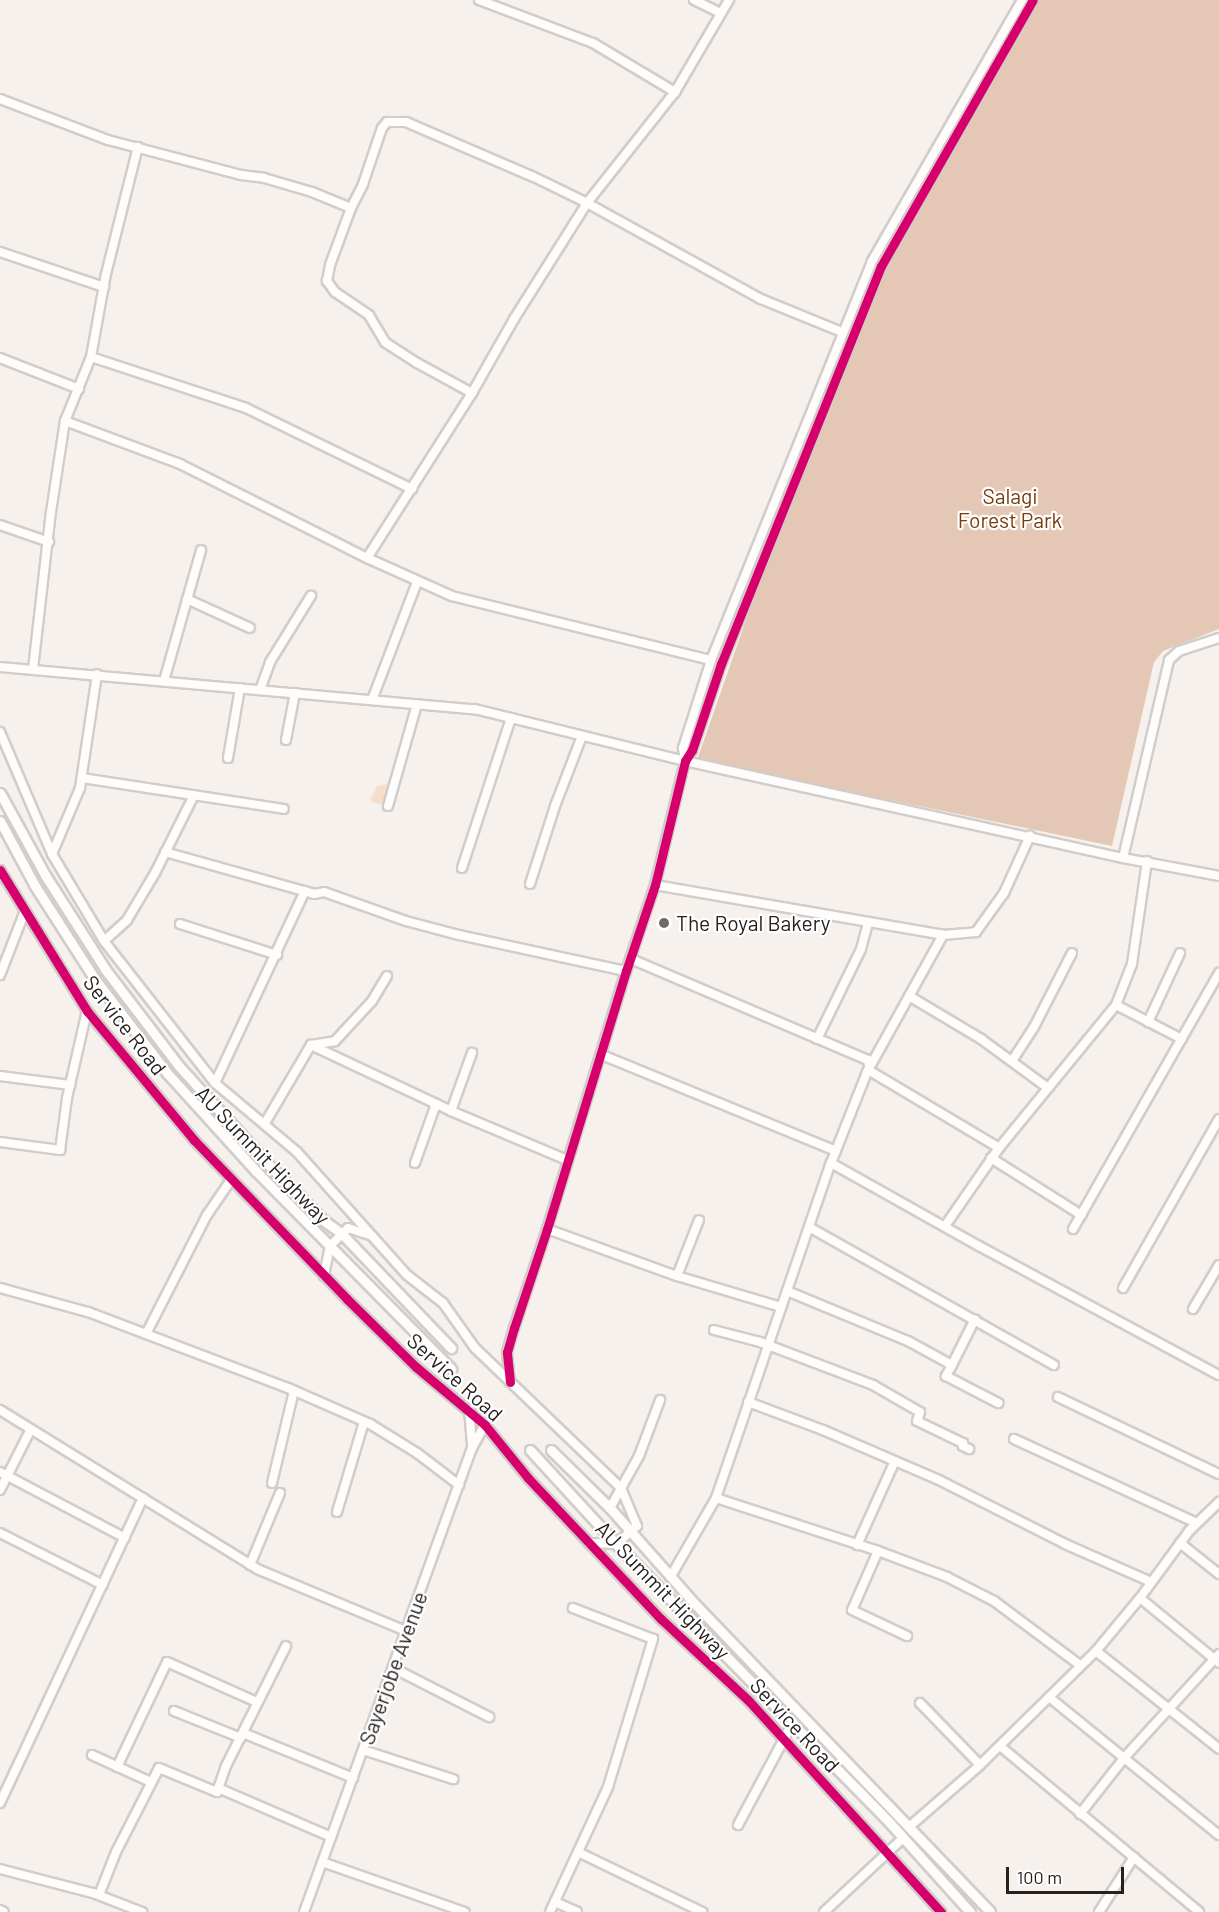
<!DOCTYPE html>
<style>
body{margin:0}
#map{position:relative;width:1219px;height:1912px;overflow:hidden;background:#f6f1ed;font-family:Barlow,sans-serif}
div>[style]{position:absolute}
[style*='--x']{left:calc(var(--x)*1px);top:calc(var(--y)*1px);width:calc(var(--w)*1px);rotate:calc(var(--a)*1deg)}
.green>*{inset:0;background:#f7ddcb}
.forest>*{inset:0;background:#e4c8b5}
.roads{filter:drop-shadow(2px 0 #d1cdca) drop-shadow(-2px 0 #d1cdca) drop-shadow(0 2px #d1cdca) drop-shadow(0 -2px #d1cdca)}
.minor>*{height:8px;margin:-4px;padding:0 4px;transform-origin:4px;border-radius:4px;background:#fefdfc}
.major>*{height:9px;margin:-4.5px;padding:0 4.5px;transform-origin:4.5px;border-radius:4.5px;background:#fefdfc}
.cycleway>*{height:9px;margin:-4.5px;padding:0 4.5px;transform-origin:4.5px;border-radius:4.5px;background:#d6006c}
.dots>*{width:16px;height:16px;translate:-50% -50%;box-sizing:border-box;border:3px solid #fff;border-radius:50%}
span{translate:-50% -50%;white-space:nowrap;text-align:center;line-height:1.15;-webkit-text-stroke:4.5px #fff;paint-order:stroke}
.park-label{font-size:21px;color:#763c08}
.poi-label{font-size:21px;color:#25211f}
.left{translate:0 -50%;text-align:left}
.street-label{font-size:21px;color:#25211f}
.scale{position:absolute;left:1006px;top:1867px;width:118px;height:27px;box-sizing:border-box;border:3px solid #25211f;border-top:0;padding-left:8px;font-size:18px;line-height:21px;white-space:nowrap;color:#25211f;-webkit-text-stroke:4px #fff;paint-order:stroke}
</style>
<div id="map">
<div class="green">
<div style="clip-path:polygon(389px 784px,381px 805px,370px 801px,377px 786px)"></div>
</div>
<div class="forest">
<div style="clip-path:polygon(1027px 0,1219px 0,1219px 629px,1163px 651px,1154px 662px,1112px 846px,697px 760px,780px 523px,887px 255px,920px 190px)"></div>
</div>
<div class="roads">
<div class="minor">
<div style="--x:479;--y:0;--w:122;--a:20.7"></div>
<div style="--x:593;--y:43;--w:96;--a:30.9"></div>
<div style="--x:694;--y:0;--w:30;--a:26"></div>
<div style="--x:0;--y:99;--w:116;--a:20.8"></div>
<div style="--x:108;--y:140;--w:138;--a:14.7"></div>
<div style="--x:241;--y:175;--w:23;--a:7"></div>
<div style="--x:264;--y:178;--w:50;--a:16.3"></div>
<div style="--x:312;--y:192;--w:42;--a:22.3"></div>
<div style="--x:0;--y:252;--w:110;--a:18.6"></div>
<div style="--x:91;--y:357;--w:163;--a:18.2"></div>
<div style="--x:246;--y:408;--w:185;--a:26"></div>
<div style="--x:0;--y:358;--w:85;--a:21.4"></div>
<div style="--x:472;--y:393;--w:63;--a:-151.4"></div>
<div style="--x:417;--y:363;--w:38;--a:-147"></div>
<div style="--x:385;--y:342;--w:31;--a:-121"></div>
<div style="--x:369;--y:315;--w:41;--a:-145.9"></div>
<div style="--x:335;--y:292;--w:14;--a:-126"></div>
<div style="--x:327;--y:281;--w:16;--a:-79"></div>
<div style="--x:330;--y:265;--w:61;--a:-69.8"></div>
<div style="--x:351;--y:208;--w:27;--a:-63"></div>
<div style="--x:363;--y:184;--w:59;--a:-71.3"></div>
<div style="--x:382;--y:128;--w:8;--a:-50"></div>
<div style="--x:387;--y:122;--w:19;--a:0"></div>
<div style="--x:406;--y:122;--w:139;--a:23.3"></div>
<div style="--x:534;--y:177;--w:59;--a:26.1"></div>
<div style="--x:587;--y:203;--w:199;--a:28.9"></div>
<div style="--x:761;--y:299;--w:87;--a:22.2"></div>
<div style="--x:65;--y:421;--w:123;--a:20.5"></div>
<div style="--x:180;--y:464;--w:209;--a:26.7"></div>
<div style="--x:367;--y:558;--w:93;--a:24.1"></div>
<div style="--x:452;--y:596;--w:267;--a:13.9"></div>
<div style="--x:0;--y:525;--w:52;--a:19.1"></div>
<div style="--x:367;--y:558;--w:196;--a:-57.5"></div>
<div style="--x:472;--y:393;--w:85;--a:-60.4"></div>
<div style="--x:514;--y:319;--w:137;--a:-57.8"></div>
<div style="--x:587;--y:203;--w:142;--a:-51.6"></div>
<div style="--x:675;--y:92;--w:107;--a:-59.6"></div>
<div style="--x:187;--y:599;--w:69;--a:24.7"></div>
<div style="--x:0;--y:667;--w:477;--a:5.1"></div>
<div style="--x:475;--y:709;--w:216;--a:13.9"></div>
<div style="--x:685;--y:761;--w:449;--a:12.5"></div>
<div style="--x:1123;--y:858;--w:98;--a:10.6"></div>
<div style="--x:33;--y:669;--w:158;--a:-83.5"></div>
<div style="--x:51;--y:512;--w:92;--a:-81.3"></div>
<div style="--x:65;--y:421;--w:69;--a:-67.9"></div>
<div style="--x:91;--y:357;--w:84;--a:-79.8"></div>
<div style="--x:106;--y:274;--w:131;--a:-75.9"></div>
<div style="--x:164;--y:681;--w:136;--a:-74.2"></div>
<div style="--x:260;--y:690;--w:30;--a:-70"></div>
<div style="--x:270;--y:662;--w:78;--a:-58.2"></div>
<div style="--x:372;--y:700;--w:126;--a:-69.1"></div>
<div style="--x:0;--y:732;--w:133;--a:66.9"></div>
<div style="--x:52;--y:854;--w:101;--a:59.1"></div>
<div style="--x:104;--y:941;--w:180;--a:52"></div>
<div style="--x:215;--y:1083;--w:107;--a:40.1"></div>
<div style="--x:297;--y:1152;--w:165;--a:48.2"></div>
<div style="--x:407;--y:1275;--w:46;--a:37.9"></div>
<div style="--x:443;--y:1303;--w:55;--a:54.6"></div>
<div style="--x:475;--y:1348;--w:202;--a:43.8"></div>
<div style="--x:621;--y:1488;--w:41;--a:67.2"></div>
<div style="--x:637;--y:1526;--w:28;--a:139"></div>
<div style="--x:616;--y:1544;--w:27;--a:-178"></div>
<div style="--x:286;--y:740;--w:48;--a:-79.2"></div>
<div style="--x:228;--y:758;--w:71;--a:-80.3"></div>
<div style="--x:685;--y:761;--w:13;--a:-99"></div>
<div style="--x:683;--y:748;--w:92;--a:-72.3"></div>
<div style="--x:711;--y:660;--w:430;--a:-68"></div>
<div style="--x:872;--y:261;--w:301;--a:-60.1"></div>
<div style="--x:82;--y:778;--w:204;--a:8.7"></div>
<div style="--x:388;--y:806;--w:106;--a:-74.1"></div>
<div style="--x:165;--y:852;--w:155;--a:15.7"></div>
<div style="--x:314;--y:894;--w:10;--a:-11"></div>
<div style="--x:324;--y:892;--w:87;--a:19.5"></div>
<div style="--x:406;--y:921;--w:55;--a:14.8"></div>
<div style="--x:459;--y:935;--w:171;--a:12.2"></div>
<div style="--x:52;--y:854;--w:72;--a:-67"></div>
<div style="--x:80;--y:788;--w:115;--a:-81.5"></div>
<div style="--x:1123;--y:858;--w:203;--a:-76.9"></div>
<div style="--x:1169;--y:660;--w:13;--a:-42"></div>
<div style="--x:1179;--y:651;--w:42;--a:-18"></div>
<div style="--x:462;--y:868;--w:158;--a:-71.9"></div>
<div style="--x:0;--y:870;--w:166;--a:58.3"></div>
<div style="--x:87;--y:1011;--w:168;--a:50.3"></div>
<div style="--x:194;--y:1140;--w:221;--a:46.1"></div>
<div style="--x:347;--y:1299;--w:97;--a:44.6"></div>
<div style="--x:416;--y:1367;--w:90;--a:40"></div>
<div style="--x:485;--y:1425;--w:68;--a:50.9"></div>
<div style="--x:528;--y:1478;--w:194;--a:46.7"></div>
<div style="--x:661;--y:1619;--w:119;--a:43"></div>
<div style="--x:748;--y:1700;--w:287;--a:47.7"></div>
<div style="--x:530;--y:884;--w:82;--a:-72.2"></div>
<div style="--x:555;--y:806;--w:75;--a:-68.9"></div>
<div style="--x:655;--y:885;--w:292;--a:9.8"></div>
<div style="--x:943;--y:935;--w:33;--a:-5"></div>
<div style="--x:976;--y:932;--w:48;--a:-54.3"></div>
<div style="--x:1004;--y:893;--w:63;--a:-65.5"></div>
<div style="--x:180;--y:924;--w:102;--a:17.7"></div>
<div style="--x:104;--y:941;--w:31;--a:-42"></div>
<div style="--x:127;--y:920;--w:55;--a:-59.2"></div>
<div style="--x:155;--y:873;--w:87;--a:-63.4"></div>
<div style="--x:631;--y:959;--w:258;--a:23.1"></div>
<div style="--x:868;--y:1060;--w:11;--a:80"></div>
<div style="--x:870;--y:1071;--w:150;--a:30.8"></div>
<div style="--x:0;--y:975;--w:69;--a:-68.7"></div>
<div style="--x:909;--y:996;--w:84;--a:30.8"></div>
<div style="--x:981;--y:1039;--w:83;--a:36.2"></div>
<div style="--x:1116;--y:1005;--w:74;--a:27.3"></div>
<div style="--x:1148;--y:1022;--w:76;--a:-65.1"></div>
<div style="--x:817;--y:1039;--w:100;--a:-63.9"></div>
<div style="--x:861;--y:949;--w:28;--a:-75"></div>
<div style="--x:311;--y:1045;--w:155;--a:25.2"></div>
<div style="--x:451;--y:1111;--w:126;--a:22.9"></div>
<div style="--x:602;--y:1055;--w:253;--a:22.3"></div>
<div style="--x:1012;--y:1061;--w:40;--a:-57.1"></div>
<div style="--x:1034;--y:1027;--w:83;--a:-62.8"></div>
<div style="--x:0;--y:1076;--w:71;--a:7.3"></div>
<div style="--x:215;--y:1083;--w:212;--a:-64.9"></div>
<div style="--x:451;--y:1111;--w:62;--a:-70.1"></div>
<div style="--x:265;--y:1123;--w:91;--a:-59.5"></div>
<div style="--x:311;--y:1045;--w:24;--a:-9"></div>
<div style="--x:335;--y:1041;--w:54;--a:-47.2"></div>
<div style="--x:372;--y:1001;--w:29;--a:-59"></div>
<div style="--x:0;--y:1142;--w:61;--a:7.6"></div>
<div style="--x:60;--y:1150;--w:52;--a:-82.3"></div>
<div style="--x:67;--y:1098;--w:89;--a:-77.1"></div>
<div style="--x:991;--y:1158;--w:107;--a:32.3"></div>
<div style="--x:415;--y:1163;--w:63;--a:-70.4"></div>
<div style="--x:831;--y:1163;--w:170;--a:29.3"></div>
<div style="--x:979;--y:1246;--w:272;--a:28.3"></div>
<div style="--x:945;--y:1226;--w:95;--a:-55.3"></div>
<div style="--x:999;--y:1148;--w:185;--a:-50.7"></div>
<div style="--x:1116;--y:1005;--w:44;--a:-68.7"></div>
<div style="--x:1132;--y:964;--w:104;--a:-81.7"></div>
<div style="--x:809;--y:1227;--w:281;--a:29.4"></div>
<div style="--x:547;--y:1229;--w:138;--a:19.9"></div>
<div style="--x:677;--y:1276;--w:109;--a:16.6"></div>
<div style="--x:1073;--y:1229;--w:295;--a:-60.3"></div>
<div style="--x:324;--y:1276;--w:31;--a:-79"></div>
<div style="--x:330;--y:1246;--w:25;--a:-45"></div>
<div style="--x:348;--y:1228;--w:25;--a:18"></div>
<div style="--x:677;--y:1276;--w:60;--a:-68.6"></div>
<div style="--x:0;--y:1288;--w:91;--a:15.3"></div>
<div style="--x:88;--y:1312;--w:214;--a:20.8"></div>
<div style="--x:288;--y:1388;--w:90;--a:23.7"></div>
<div style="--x:370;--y:1424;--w:55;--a:31.7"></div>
<div style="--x:417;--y:1453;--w:53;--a:37.3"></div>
<div style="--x:1123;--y:1288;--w:194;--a:-60.4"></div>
<div style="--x:787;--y:1291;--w:131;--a:22.5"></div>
<div style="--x:908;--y:1341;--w:50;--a:28.6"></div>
<div style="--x:952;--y:1365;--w:13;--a:119"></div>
<div style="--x:946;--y:1376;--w:59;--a:27.4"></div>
<div style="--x:1193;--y:1309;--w:51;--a:-59.4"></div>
<div style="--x:714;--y:1330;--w:48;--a:14.6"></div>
<div style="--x:760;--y:1342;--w:121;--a:20.8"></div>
<div style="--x:873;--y:1385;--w:54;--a:29.9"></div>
<div style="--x:920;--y:1412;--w:9;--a:108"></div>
<div style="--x:917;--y:1421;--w:51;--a:25.6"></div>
<div style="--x:963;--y:1443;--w:3;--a:90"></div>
<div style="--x:963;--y:1446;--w:7;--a:27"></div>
<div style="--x:146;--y:1334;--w:134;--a:-62.9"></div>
<div style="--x:207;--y:1215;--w:42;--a:-55.6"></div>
<div style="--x:952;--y:1365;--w:51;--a:-63.4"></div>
<div style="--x:510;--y:1382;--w:30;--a:-96"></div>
<div style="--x:507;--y:1352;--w:25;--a:-74"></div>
<div style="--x:514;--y:1328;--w:104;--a:-71.6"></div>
<div style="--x:547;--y:1229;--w:270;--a:-73"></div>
<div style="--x:626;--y:971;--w:91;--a:-71.4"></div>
<div style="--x:655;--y:885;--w:128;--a:-76.4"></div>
<div style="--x:685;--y:761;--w:13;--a:-58"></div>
<div style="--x:692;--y:750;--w:91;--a:-71.4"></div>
<div style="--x:721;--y:664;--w:429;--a:-68.1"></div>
<div style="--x:881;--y:266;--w:306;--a:-60.3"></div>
<div style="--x:1058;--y:1397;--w:178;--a:25.6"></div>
<div style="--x:748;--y:1402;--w:80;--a:20.5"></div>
<div style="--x:823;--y:1430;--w:126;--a:23.3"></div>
<div style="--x:939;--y:1480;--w:141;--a:26.9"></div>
<div style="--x:1065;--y:1544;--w:94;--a:23.8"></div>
<div style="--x:0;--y:1410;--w:302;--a:31.7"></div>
<div style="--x:257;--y:1569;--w:161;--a:22.6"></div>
<div style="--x:469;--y:1410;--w:38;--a:85"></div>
<div style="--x:1014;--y:1439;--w:201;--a:24.7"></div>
<div style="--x:0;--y:1472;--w:141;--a:27.8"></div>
<div style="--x:272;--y:1483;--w:95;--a:-76.6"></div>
<div style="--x:0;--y:1490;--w:68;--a:-63.1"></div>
<div style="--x:716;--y:1498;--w:170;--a:18.1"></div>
<div style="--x:878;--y:1551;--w:74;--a:20.6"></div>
<div style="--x:947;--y:1577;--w:53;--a:27.1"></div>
<div style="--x:994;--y:1601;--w:107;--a:36.7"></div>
<div style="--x:610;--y:1508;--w:60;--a:-60.9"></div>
<div style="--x:639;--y:1456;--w:60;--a:-69.4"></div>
<div style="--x:337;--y:1512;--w:94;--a:-73.3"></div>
<div style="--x:0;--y:1533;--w:115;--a:26.8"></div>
<div style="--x:1180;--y:1543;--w:50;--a:38.5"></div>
<div style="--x:857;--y:1545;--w:92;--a:-65.7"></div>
<div style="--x:878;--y:1551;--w:64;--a:113.8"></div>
<div style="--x:852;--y:1610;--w:61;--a:25.3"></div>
<div style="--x:250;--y:1565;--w:78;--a:-67.4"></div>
<div style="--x:671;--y:1576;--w:90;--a:-60"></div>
<div style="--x:716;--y:1498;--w:354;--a:-71.1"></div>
<div style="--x:831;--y:1163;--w:98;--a:-68.4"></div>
<div style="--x:867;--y:1072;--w:157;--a:-61"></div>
<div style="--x:1140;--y:1598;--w:102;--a:39.4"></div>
<div style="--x:1096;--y:1651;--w:157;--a:38.5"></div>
<div style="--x:393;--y:1668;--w:108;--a:27"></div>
<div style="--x:1049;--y:1697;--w:219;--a:39.1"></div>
<div style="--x:920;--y:1703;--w:86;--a:45.9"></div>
<div style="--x:174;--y:1711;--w:72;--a:21.9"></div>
<div style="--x:243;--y:1733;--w:119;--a:22.2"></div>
<div style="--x:1000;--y:1746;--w:259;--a:39.8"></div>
<div style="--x:363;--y:1750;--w:95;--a:17.9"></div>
<div style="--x:92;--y:1755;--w:65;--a:24.6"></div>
<div style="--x:117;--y:1767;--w:116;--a:-64.5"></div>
<div style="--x:167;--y:1662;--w:98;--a:24"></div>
<div style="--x:218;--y:1788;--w:123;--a:23.4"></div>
<div style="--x:0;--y:1803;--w:337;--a:-64.9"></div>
<div style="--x:1080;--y:1814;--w:71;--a:-51.8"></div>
<div style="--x:1124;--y:1758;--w:141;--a:-47.6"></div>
<div style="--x:738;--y:1825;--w:117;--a:-61.9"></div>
<div style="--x:909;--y:1827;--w:94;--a:-41.1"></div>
<div style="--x:980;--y:1765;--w:163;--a:-44.5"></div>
<div style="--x:1096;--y:1651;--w:69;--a:-50.3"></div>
<div style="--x:1140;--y:1598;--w:83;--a:-53.8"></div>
<div style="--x:1189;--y:1531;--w:42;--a:-44"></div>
<div style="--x:580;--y:1853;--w:136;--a:25.8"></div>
<div style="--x:322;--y:1862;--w:151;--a:19.3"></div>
<div style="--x:0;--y:1869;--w:96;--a:14.5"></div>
<div style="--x:93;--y:1893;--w:53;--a:21.2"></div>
<div style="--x:99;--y:1895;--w:46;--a:-68.4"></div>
<div style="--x:116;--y:1852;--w:94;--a:-62.9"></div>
<div style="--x:159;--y:1768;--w:63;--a:22.5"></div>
<div style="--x:217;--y:1792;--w:28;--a:-71"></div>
<div style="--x:226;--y:1766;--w:134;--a:-63.4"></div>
<div style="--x:555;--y:1902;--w:24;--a:24"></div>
<div style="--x:0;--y:1910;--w:4;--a:27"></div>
<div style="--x:304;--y:1912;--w:493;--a:-70.1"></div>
<div style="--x:472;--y:1448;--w:26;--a:-61"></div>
<div style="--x:550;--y:1912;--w:138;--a:-65.1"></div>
<div style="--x:608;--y:1787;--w:155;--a:-73.1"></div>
<div style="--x:653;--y:1639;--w:86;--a:-158.8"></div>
<div style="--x:824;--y:1912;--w:108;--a:-43.1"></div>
<div style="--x:1099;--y:1912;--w:65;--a:-57.5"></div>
</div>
<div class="major">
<div style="--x:0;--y:793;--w:94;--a:61.2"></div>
<div style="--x:45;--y:875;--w:112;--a:57.4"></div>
<div style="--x:105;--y:969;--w:122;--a:52.7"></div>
<div style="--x:179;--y:1066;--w:128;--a:47.8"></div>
<div style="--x:265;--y:1161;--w:83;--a:45.5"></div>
<div style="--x:323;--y:1220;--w:24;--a:36"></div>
<div style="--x:342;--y:1234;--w:158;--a:46.3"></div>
<div style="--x:0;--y:821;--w:74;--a:61.7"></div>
<div style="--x:35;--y:886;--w:109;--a:57.3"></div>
<div style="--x:94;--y:978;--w:121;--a:52.4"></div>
<div style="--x:168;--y:1074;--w:131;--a:47.8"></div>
<div style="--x:256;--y:1171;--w:278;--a:45.4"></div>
<div style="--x:530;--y:1450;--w:127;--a:47.5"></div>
<div style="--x:616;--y:1544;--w:391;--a:45.5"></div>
<div style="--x:890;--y:1823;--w:120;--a:48"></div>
<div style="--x:551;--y:1450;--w:83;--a:44.5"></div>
<div style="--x:610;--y:1508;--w:128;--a:48.5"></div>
<div style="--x:695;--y:1604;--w:426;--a:46.2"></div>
</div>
</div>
<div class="cycleway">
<div style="--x:0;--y:870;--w:166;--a:58.3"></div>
<div style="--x:87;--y:1011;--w:168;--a:50.3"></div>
<div style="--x:194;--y:1140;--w:221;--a:46.1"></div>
<div style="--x:347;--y:1299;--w:97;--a:44.6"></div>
<div style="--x:416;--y:1367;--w:90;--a:40"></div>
<div style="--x:485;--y:1425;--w:68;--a:50.9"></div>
<div style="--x:528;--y:1478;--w:194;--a:46.7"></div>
<div style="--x:661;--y:1619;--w:119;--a:43"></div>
<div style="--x:748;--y:1700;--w:287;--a:47.7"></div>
<div style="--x:510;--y:1382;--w:30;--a:-96"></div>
<div style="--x:507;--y:1352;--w:25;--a:-74"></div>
<div style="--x:514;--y:1328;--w:104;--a:-71.6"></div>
<div style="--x:547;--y:1229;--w:270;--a:-73"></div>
<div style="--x:626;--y:971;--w:91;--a:-71.4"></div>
<div style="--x:655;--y:885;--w:128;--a:-76.4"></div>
<div style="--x:685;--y:761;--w:13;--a:-58"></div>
<div style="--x:692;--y:750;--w:91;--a:-71.4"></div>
<div style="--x:721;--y:664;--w:429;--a:-68.1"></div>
<div style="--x:881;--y:266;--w:306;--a:-60.3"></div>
</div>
<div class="dots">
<div style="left:664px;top:923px;background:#6e6a67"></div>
</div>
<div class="park-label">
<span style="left:1010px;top:508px">Salagi<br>Forest Park</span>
</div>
<div class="poi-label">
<span class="left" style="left:676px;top:923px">The Royal Bakery</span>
</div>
<div class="street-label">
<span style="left:125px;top:1025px;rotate:52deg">Service Road</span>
<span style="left:263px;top:1155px;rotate:46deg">AU Summit Highway</span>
<span style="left:455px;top:1377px;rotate:42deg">Service Road</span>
<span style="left:663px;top:1590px;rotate:46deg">AU Summit Highway</span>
<span style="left:393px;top:1668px;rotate:-70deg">Sayerjobe Avenue</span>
<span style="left:795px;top:1725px;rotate:47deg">Service Road</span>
</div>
<div class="scale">100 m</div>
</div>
